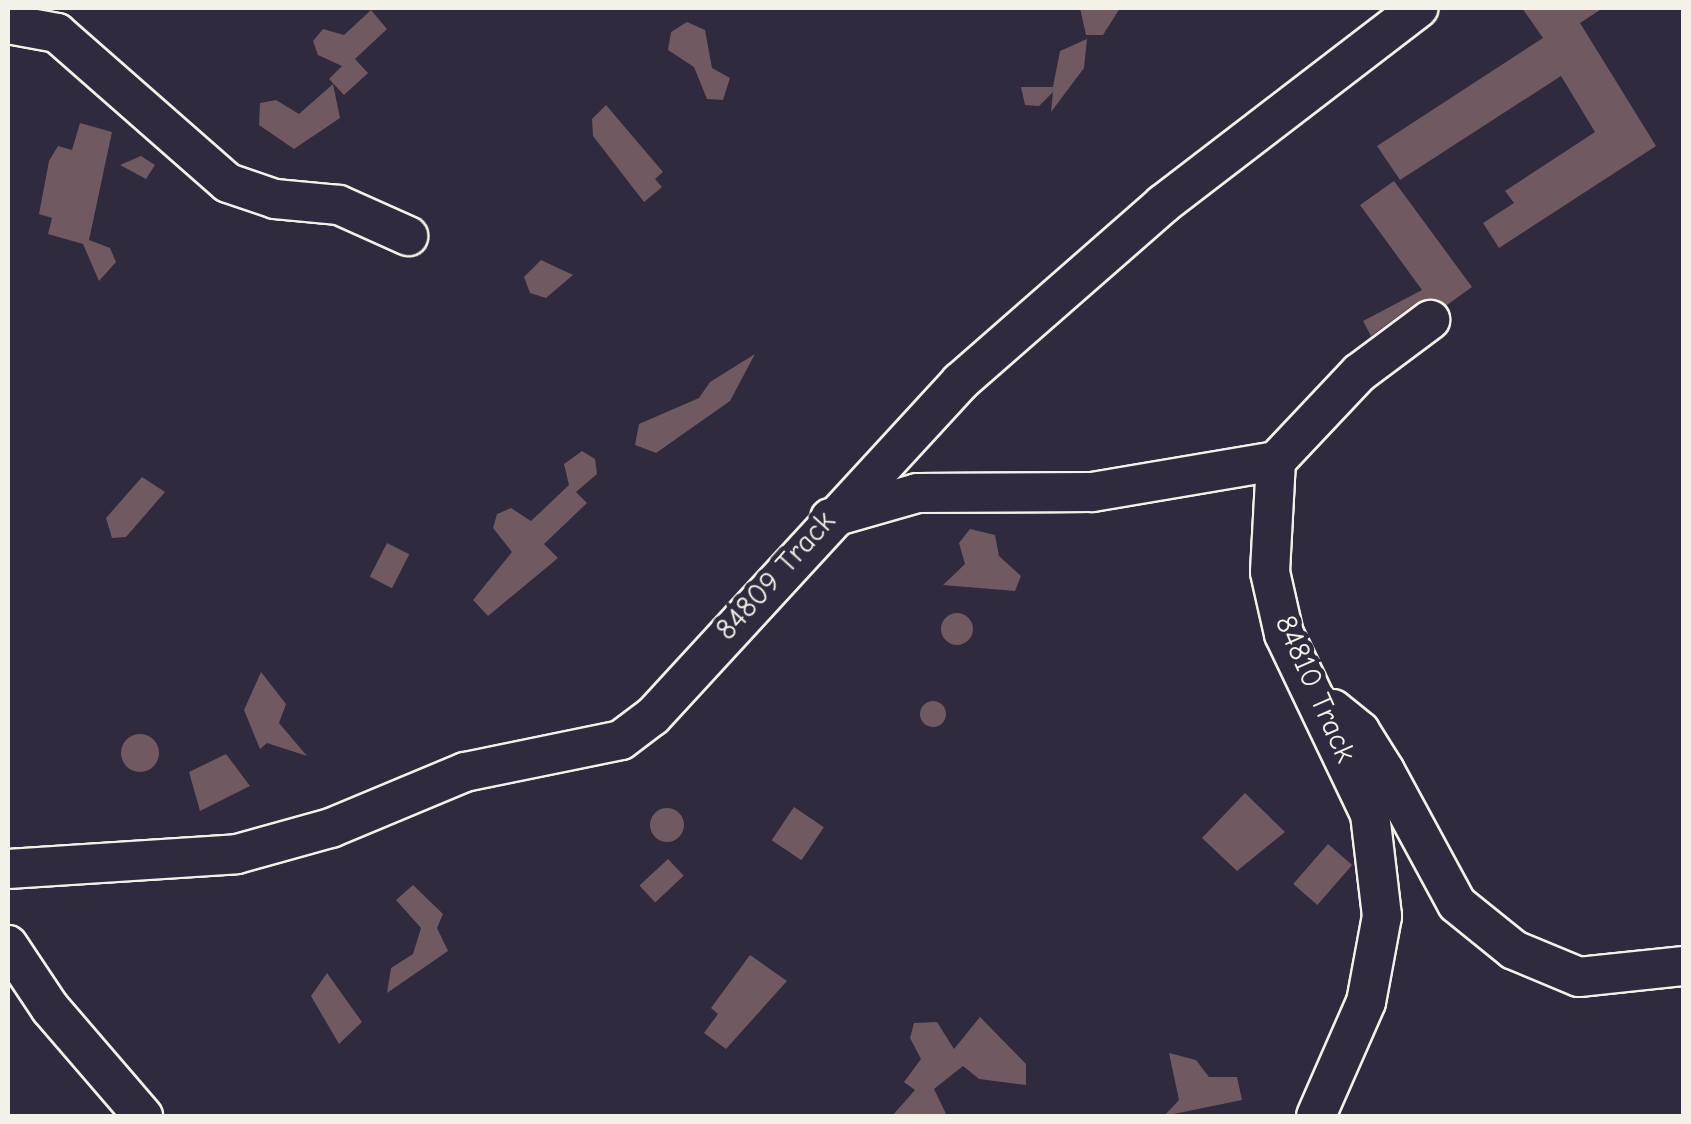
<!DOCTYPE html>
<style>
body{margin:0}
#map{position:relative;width:1691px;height:1124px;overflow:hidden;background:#2f2a3d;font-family:"Comic Neue",sans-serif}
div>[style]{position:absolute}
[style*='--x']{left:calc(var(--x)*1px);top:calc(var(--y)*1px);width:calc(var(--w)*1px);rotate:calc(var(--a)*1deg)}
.building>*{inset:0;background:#705961;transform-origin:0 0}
.round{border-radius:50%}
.roads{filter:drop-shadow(2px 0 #f4f1e8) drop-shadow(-2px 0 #f4f1e8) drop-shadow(0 2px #f4f1e8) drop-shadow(0 -2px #f4f1e8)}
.minor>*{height:38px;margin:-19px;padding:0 19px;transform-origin:19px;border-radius:19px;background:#2f2a3d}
span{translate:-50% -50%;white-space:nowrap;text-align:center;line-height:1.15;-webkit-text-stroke:9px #2f2a3d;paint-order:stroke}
.street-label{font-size:30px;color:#f4f1e8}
.frame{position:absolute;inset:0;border:10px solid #f4f1e8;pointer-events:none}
</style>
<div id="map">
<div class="building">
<div style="clip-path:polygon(1080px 8px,1120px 8px,1103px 35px,1086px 35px)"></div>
<div style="clip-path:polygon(1522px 8px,1603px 8px,1580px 23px,1656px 146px,1499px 248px,1483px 223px,1514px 203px,1505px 191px,1595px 132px,1561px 76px,1400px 180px,1377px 146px,1543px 38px)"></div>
<div style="clip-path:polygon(371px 10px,387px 29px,355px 59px,368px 73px,344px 95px,329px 79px,342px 66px,318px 55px,313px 41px,323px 29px,344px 35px)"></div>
<div style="clip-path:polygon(687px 22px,705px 30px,712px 68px,730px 78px,723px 100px,707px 99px,694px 67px,668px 50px,671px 32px)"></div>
<div style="clip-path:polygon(1087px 39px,1084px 68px,1051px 112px,1053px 92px,1039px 106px,1025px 105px,1021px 87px,1053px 87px,1060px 51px)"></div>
<div style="clip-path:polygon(333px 84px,340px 118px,294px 149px,259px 125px,260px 103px,276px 100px,299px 114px)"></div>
<div style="clip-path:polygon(606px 105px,663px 172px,655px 179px,662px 187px,644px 202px,593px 136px,592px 119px)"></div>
<div style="clip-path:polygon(80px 123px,112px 132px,89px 240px,110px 248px,116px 262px,99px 281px,83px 244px,48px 234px,52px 218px,39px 214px,49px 161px,58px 146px,72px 150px)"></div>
<div style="clip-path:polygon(141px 156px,155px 165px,146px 179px,120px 165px)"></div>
<div style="clip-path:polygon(1394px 181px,1472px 287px,1447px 305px,1417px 302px,1371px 336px,1363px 321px,1422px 290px,1360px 205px)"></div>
<div style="clip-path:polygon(541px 260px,573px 275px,546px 298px,530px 293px,524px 277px)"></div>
<div style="clip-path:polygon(755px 354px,730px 401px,656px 453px,635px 445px,639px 424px,699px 398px,710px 382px)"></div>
<div style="clip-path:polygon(582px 451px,595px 459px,597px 474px,576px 492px,587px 503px,544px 544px,558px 558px,488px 616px,473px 600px,512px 552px,493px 528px,497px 514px,511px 508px,531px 521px,569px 485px,564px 464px)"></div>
<div style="clip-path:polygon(142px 477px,165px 492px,126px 537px,112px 538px,106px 518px)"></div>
<div style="clip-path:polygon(970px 529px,995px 535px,999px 556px,1021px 576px,1015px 591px,943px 585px,965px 564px,959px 543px)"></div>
<div style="left:387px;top:543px;width:25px;height:38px;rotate:27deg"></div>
<div class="round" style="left:941px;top:613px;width:32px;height:32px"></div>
<div style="clip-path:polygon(261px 672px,286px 704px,279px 723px,307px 756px,267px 743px,260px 749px,244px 710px)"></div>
<div class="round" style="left:920px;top:701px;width:26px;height:26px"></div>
<div class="round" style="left:121px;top:734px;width:38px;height:38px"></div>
<div style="clip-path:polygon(226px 754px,250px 786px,200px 811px,189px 772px)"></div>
<div style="clip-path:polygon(1245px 793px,1285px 832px,1237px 871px,1202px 838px)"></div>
<div style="left:794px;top:807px;width:36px;height:40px;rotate:34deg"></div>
<div class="round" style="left:650px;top:808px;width:34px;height:34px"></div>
<div style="left:1328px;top:844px;width:32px;height:53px;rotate:41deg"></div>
<div style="left:668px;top:859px;width:23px;height:39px;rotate:47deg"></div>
<div style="clip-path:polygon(413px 885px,443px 914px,437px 928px,448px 951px,387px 993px,391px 968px,413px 954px,421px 928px,396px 900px)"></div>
<div style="clip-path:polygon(750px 955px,787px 981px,726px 1049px,704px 1033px,718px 1014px,711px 1008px)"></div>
<div style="clip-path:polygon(327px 973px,362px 1022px,339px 1044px,311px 996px)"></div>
<div style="clip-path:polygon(980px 1017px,1026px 1064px,1026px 1085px,979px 1079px,963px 1066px,934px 1089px,947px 1116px,892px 1116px,915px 1090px,904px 1082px,921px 1059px,910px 1038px,914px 1023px,937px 1022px,954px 1049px)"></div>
<div style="clip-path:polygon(1169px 1053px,1196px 1060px,1209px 1077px,1237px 1077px,1242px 1100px,1164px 1116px,1179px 1100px)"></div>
</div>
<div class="roads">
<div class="minor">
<div style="--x:8;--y:24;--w:50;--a:10.4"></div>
<div style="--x:57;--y:33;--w:227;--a:41.3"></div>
<div style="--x:228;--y:183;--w:50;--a:18.8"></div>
<div style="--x:275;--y:199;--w:64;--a:5.4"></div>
<div style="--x:339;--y:205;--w:76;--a:24.2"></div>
<div style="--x:1276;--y:461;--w:121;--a:-46.7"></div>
<div style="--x:1359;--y:373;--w:89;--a:-36.7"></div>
<div style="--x:830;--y:518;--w:91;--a:-16"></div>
<div style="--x:917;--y:493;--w:175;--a:-0.3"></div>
<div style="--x:1092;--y:492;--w:187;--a:-9.6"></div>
<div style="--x:1276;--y:461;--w:111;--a:93.1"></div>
<div style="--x:1270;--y:572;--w:64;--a:77.3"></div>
<div style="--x:1284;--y:634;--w:199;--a:64.5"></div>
<div style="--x:1370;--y:814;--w:103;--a:83.3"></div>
<div style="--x:1382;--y:916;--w:87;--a:100.5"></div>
<div style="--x:1366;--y:1002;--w:124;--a:113.7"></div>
<div style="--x:1333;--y:709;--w:35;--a:39"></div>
<div style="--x:1360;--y:731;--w:47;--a:58"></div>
<div style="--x:1385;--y:771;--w:151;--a:61.6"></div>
<div style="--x:1457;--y:904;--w:73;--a:38.9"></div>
<div style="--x:1514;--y:950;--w:70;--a:22.6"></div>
<div style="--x:1579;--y:977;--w:106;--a:-6"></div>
<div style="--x:8;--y:869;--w:229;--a:-3.7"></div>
<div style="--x:237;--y:854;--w:98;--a:-15.5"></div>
<div style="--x:331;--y:828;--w:145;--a:-22.7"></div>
<div style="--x:465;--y:772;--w:159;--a:-11.6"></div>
<div style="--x:621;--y:740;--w:40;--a:-37"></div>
<div style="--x:653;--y:716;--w:454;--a:-47.4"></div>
<div style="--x:960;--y:382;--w:270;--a:-41.2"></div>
<div style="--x:1163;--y:204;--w:322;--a:-37.5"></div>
<div style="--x:8;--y:945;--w:76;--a:56.3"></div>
<div style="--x:50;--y:1008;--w:143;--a:49.3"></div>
</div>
</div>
<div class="street-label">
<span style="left:776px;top:576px;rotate:-48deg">84809 Track</span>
<span style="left:1315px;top:689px;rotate:66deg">84810 Track</span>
</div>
<div class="frame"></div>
</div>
